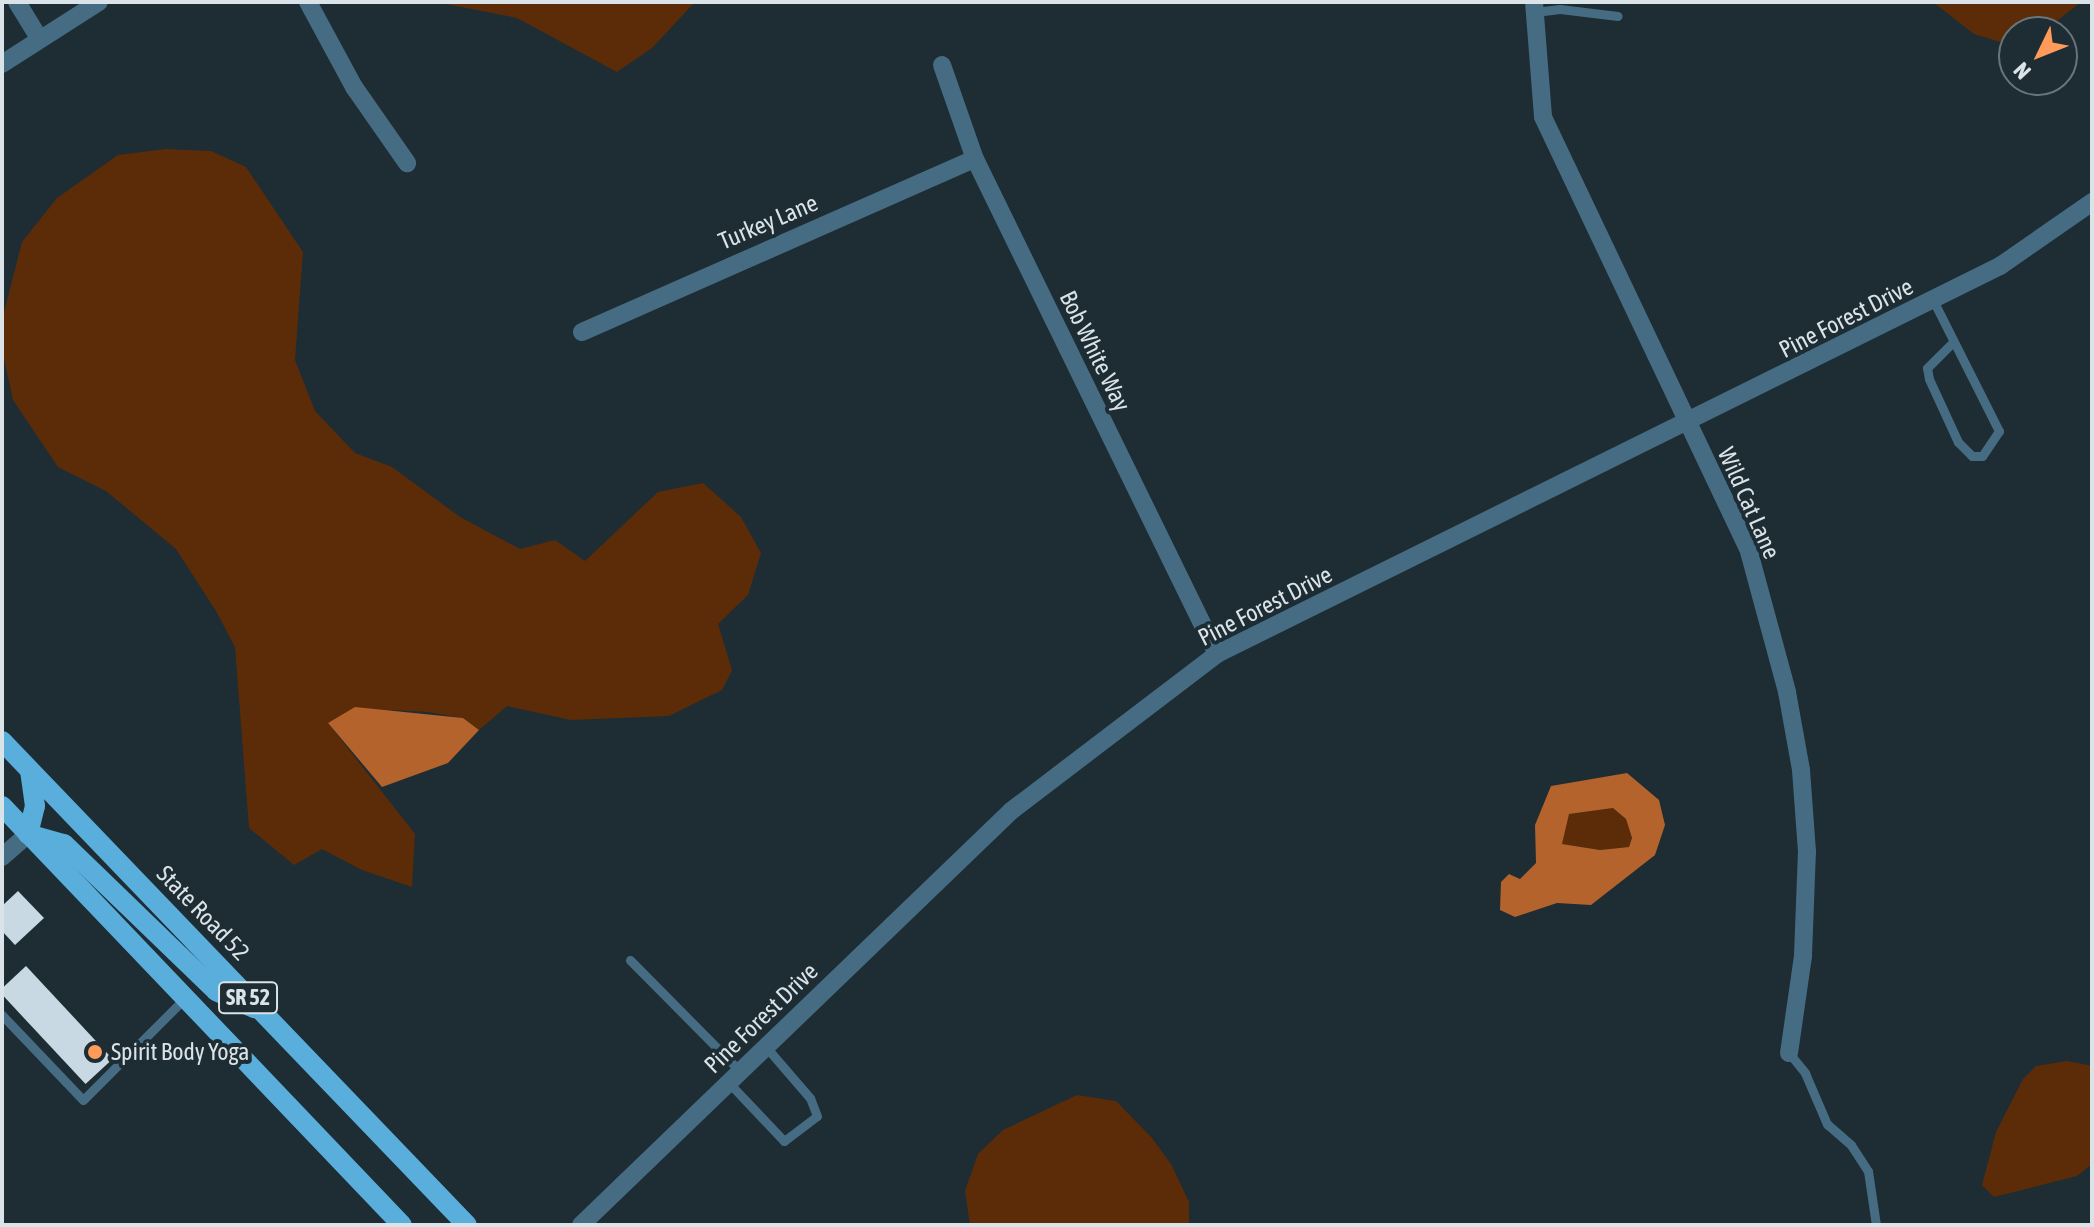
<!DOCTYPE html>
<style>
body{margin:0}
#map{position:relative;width:2094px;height:1227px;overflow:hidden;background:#1e2c33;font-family:"Asap Condensed",sans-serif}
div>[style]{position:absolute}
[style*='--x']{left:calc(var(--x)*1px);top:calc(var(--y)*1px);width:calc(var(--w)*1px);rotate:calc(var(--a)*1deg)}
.green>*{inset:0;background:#5c2c08}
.water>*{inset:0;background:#b3632b}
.building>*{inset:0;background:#c8d9e3;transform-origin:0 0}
.service>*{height:9px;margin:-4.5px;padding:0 4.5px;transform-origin:4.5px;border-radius:4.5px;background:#456c82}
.minor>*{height:18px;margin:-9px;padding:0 9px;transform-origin:9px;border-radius:9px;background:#456c82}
.primary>*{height:20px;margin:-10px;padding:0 10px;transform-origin:10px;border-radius:10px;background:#59aedb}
.dots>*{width:22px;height:22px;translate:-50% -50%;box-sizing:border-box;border:4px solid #1e2c33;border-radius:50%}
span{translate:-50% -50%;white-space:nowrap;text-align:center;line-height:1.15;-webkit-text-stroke:8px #1e2c33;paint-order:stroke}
.shield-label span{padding:2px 6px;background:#1e2c33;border:2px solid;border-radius:6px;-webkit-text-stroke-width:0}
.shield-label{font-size:22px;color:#dae3e8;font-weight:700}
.street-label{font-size:24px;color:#dae3e8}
.poi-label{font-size:24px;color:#dae3e8}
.left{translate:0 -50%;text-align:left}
.frame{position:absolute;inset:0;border:4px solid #dae3e8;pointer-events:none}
.north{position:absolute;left:1998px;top:16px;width:80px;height:80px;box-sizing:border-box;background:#1e2c33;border:2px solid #69757b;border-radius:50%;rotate:227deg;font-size:22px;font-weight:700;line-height:32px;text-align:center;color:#dae3e8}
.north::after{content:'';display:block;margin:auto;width:28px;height:36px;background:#ff9b5a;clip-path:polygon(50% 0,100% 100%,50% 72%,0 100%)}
</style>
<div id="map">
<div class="green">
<div style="clip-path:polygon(436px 2px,692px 2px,693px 4px,652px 48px,617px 72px,517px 18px)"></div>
<div style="clip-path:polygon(1933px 2px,2081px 2px,2043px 32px,2014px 32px,2014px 46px,1974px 34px)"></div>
<div style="clip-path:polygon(166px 149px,211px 151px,246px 167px,303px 252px,295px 360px,315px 411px,355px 453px,392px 467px,460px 517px,520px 549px,555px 540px,585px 561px,658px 492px,703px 483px,741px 517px,761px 553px,748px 595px,718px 624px,732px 670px,722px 690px,669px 716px,571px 720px,507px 706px,479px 730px,463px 718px,428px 712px,393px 710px,328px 723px,415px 834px,412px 887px,362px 870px,322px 849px,294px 865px,249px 828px,235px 647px,216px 611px,176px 549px,106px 491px,58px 467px,13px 400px,2px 349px,2px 320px,22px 242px,57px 198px,118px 155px)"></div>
<div style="clip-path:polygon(1613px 808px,1626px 819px,1632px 838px,1629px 847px,1600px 850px,1562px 844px,1568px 814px)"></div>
<div style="clip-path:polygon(2067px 1061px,2092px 1066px,2092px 1164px,2077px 1176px,1994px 1197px,1982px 1185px,1996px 1132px,2023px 1079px,2036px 1066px)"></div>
<div style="clip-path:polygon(1077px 1095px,1116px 1101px,1152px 1138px,1171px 1164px,1189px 1202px,1189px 1225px,970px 1225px,965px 1191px,978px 1154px,1003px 1130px)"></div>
</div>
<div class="water">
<div style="clip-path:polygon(355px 707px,463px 718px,479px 730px,448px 763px,382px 787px,328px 723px)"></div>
<div style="clip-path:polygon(evenodd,1627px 773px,1659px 800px,1665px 825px,1655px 855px,1591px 905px,1557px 903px,1515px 917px,1500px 910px,1501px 882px,1509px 874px,1520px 879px,1536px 863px,1535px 825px,1551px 786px,1627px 773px,1613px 808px,1626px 819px,1632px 838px,1629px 847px,1600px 850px,1562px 844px,1569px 814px,1613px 808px)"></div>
</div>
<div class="building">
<div style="clip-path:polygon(18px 891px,44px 918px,15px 945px,2px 931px,2px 906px)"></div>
<div style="left:26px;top:966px;width:127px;height:37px;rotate:47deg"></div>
</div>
<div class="service">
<div style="--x:1535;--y:12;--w:25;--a:-7"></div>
<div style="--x:1560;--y:9;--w:58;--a:6.9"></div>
<div style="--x:1933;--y:300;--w:147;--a:63.3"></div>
<div style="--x:1999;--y:431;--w:30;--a:124"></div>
<div style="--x:1982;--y:456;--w:10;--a:180"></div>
<div style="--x:1972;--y:456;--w:20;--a:-135"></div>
<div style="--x:1958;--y:442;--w:69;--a:-114.7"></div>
<div style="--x:1929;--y:379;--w:11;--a:-100"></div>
<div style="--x:1927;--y:368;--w:37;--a:-45"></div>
<div style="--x:630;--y:960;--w:156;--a:45.3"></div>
<div style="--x:2;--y:1015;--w:117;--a:46.4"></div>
<div style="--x:83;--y:1100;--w:144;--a:-45"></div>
<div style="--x:1789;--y:1053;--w:26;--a:51"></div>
<div style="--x:1805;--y:1073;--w:56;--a:66.7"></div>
<div style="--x:1827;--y:1124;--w:32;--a:41"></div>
<div style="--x:1851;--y:1145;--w:31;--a:57"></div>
<div style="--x:1868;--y:1171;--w:55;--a:81.6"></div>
<div style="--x:729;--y:1083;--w:80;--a:46.5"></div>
<div style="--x:784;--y:1141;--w:41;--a:-37.1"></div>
<div style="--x:817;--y:1116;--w:19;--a:-111"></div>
<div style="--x:810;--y:1098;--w:67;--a:-130.8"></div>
</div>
<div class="minor">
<div style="--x:17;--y:2;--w:42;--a:58.6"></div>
<div style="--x:308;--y:2;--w:97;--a:61.6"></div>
<div style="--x:354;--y:87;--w:93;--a:55.1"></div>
<div style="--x:1534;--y:2;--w:115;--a:85.5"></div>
<div style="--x:1543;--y:117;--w:477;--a:64.6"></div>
<div style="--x:1748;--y:548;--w:149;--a:74.8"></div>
<div style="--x:1787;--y:692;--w:79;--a:79.8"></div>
<div style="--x:1801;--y:770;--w:81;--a:85.8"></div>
<div style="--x:1807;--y:851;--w:105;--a:92.2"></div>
<div style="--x:1803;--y:956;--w:98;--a:98.2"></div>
<div style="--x:2;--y:64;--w:115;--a:-32.6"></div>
<div style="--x:942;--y:65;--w:100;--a:70.7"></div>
<div style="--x:975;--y:159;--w:551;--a:63.95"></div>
<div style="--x:582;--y:332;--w:429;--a:-23.8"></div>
<div style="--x:2;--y:857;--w:35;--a:-41"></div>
<div style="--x:581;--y:1225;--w:597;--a:-43.91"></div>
<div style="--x:1011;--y:811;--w:259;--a:-37.3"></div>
<div style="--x:1217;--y:654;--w:874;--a:-26.36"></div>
<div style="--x:2000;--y:266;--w:112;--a:-34.8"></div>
</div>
<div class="primary">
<div style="--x:2;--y:741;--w:671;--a:46.15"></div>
<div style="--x:2;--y:806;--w:579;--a:46.33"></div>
<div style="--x:28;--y:834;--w:37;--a:16"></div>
<div style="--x:64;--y:844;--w:211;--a:44"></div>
<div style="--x:216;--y:991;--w:42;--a:24.1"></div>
<div style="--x:28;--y:834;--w:29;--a:-76"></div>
<div style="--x:35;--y:806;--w:35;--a:-98"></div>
</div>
<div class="dots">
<div style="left:95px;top:1052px;background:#ff9b5a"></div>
</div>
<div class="shield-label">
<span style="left:248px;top:998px">SR 52</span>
</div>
<div class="street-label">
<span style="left:768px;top:222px;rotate:-23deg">Turkey Lane</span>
<span style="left:1846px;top:318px;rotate:-27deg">Pine Forest Drive</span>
<span style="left:1095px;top:351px;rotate:64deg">Bob White Way</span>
<span style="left:1749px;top:503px;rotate:66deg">Wild Cat Lane</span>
<span style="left:1265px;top:606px;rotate:-27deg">Pine Forest Drive</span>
<span style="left:203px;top:913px;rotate:46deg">State Road 52</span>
<span style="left:761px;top:1018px;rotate:-44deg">Pine Forest Drive</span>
</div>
<div class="poi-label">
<span class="left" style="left:111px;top:1052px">Spirit Body Yoga</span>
</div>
<div class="frame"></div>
<div class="north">N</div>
</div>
